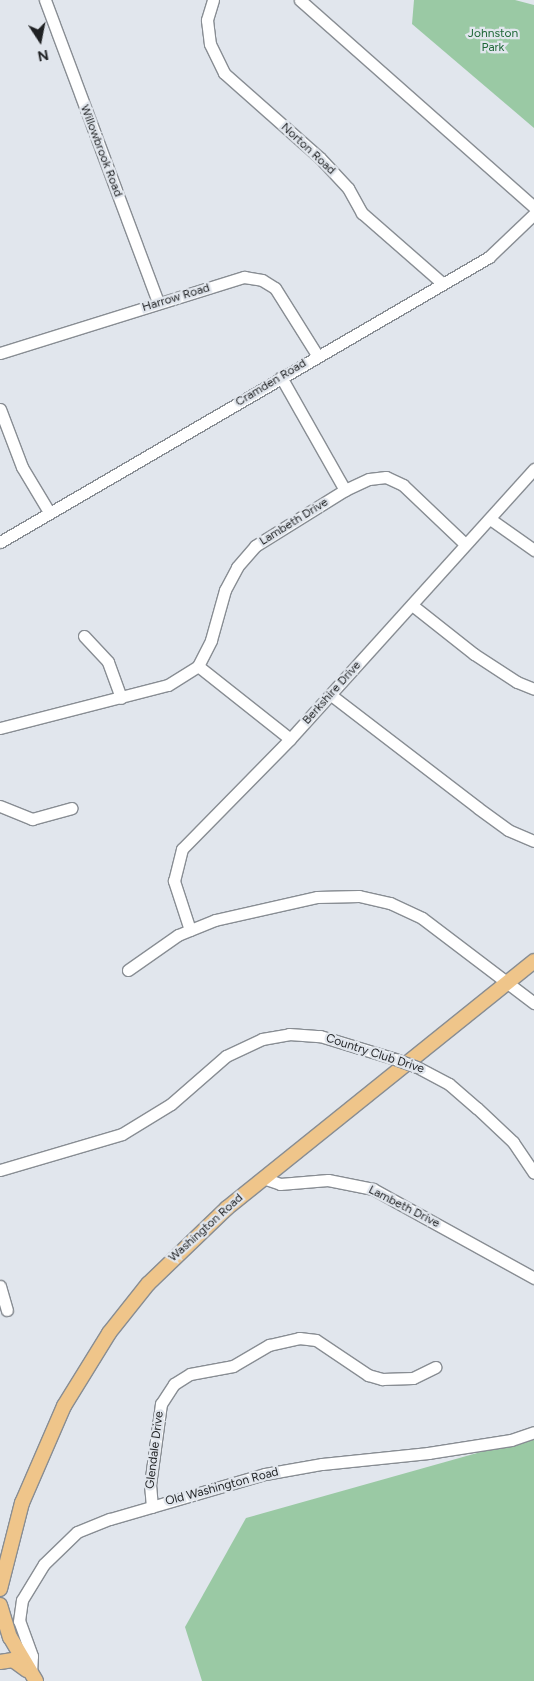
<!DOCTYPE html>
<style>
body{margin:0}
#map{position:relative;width:534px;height:1681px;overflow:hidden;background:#e1e6ed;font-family:Figtree,sans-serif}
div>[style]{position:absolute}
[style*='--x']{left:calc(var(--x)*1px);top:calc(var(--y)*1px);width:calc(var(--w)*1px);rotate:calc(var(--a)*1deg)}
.green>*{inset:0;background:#9ac9a4}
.roads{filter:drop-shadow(1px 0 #888d93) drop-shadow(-1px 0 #888d93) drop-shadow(0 1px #888d93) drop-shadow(0 -1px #888d93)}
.minor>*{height:11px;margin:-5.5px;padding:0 5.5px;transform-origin:5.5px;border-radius:5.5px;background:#fff}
.major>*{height:14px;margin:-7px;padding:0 7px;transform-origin:7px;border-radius:7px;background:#efc58a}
.bridges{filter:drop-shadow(1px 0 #888d93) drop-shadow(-1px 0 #888d93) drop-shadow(0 1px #888d93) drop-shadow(0 -1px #888d93)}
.minor-bridge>*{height:11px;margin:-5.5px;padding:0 5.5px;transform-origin:5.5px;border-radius:5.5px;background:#fff}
span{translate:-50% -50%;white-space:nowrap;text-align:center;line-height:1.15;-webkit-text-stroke:4.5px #e1e6ed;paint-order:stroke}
.park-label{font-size:12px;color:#1e6737}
.street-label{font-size:12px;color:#1f2123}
.north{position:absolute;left:15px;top:15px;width:50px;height:50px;-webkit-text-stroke:4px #e1e6ed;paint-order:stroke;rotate:169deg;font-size:14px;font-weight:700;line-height:20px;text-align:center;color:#1f2123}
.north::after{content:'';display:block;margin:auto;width:18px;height:22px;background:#1f2123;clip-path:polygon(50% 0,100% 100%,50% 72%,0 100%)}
</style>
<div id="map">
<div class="green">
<div style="clip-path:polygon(414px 0,515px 0,534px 5px,534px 128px,412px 24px)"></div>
<div style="clip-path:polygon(534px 1437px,534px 1681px,202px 1681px,185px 1627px,246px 1518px)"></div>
</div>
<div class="roads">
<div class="minor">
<div style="--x:45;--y:0;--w:323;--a:69.5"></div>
<div style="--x:213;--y:0;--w:21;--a:107"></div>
<div style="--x:207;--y:20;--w:24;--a:83"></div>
<div style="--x:210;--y:44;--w:32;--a:64"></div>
<div style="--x:224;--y:73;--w:128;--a:41.5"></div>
<div style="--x:320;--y:158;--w:41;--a:47"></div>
<div style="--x:348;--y:188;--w:29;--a:61"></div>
<div style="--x:362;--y:213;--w:106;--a:41.2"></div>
<div style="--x:300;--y:0;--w:312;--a:41.5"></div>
<div style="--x:0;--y:353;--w:256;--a:-17.3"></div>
<div style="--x:244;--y:277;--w:18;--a:9"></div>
<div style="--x:262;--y:280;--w:15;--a:32"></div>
<div style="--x:275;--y:288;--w:79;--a:57.9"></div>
<div style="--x:281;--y:377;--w:130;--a:60.5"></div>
<div style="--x:0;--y:409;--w:62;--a:69.2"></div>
<div style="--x:22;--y:467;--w:52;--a:59"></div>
<div style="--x:490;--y:519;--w:54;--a:35.2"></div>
<div style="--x:0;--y:542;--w:566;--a:-30.23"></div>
<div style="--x:489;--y:257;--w:62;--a:-43.7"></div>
<div style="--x:412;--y:605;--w:79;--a:38.3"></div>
<div style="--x:474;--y:654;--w:51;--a:33.1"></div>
<div style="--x:517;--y:682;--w:18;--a:22"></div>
<div style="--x:84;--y:636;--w:35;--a:47"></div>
<div style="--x:108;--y:662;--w:38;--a:70"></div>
<div style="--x:198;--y:666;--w:117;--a:38.4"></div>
<div style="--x:331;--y:695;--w:185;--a:37.5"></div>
<div style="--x:478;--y:808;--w:37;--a:36"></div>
<div style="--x:508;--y:830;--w:28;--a:23"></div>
<div style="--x:0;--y:728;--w:173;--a:-14.4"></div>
<div style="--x:168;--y:685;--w:36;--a:-32"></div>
<div style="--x:198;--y:666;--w:29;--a:-63"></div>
<div style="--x:211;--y:640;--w:52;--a:-74.4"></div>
<div style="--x:225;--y:590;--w:26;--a:-62"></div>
<div style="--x:237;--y:567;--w:28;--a:-49"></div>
<div style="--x:255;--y:546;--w:106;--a:-31.9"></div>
<div style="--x:345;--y:490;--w:26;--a:-25"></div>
<div style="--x:369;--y:479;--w:17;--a:-7"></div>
<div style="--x:386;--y:477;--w:19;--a:25"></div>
<div style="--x:403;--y:485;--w:86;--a:43.6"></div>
<div style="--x:0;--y:806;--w:35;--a:22"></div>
<div style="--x:32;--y:819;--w:41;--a:-15.4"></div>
<div style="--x:190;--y:930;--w:52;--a:-108.1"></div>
<div style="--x:174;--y:881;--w:33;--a:-76"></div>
<div style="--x:182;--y:849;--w:154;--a:-45.5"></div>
<div style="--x:290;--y:739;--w:364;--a:-47.9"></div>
<div style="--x:128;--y:970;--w:61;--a:-35"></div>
<div style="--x:178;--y:935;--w:40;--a:-22"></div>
<div style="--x:215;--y:920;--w:105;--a:-12.7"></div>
<div style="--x:317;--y:897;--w:42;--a:-1.4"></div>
<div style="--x:359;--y:896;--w:32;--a:13"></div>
<div style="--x:390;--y:903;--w:35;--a:25"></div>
<div style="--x:422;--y:918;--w:141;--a:37.2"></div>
<div style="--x:417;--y:1067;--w:36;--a:28"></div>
<div style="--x:449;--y:1084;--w:37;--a:41"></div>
<div style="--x:477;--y:1108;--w:50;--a:43.4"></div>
<div style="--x:513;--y:1142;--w:37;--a:56"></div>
<div style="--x:0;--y:1170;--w:127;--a:-16.4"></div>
<div style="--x:122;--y:1134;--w:57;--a:-31.5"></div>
<div style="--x:171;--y:1104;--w:73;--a:-41.1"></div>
<div style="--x:226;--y:1056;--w:40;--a:-25"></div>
<div style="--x:262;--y:1039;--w:27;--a:-10"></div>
<div style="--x:289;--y:1034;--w:31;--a:4"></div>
<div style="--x:320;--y:1036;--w:78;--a:17"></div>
<div style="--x:263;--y:1178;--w:18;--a:19"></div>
<div style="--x:280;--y:1184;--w:48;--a:-4.8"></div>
<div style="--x:328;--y:1180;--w:46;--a:11.3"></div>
<div style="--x:373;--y:1189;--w:184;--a:28.9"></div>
<div style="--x:0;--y:1286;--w:25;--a:74"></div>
<div style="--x:152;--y:1507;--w:22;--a:-95"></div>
<div style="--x:150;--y:1485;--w:82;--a:-82.3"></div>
<div style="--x:161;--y:1404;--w:24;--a:-57"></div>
<div style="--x:174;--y:1384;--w:19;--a:-32"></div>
<div style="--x:190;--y:1374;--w:44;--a:-10.5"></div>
<div style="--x:233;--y:1366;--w:42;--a:-30.3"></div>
<div style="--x:269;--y:1345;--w:31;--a:-13"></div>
<div style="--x:299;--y:1338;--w:17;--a:7"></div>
<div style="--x:316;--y:1340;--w:63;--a:33.9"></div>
<div style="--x:368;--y:1375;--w:15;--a:16"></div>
<div style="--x:382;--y:1379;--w:31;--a:-2"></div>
<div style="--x:413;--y:1378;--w:25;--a:-26"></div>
<div style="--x:31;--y:1674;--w:18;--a:-87"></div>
<div style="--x:32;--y:1656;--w:37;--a:-110"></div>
<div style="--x:19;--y:1621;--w:21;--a:-82"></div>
<div style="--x:22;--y:1600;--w:42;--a:-58.6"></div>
<div style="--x:44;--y:1564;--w:46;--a:-44.1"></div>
<div style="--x:77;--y:1532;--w:35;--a:-22"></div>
<div style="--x:110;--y:1519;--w:161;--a:-16.2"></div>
<div style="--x:265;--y:1474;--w:58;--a:-10"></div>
<div style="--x:322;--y:1464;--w:107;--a:-5.9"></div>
<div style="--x:428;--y:1453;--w:84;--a:-8.9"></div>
<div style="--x:511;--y:1440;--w:24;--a:-19"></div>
</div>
<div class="major">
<div style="--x:0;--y:1589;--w:89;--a:-75.7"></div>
<div style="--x:22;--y:1503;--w:106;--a:-66.6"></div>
<div style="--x:64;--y:1406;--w:86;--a:-58.3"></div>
<div style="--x:109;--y:1333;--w:63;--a:-51.5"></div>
<div style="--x:148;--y:1284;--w:110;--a:-43.9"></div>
<div style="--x:227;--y:1208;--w:394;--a:-38.8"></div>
<div style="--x:0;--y:1605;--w:34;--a:73"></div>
<div style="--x:10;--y:1637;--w:51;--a:59.4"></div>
<div style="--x:0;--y:1662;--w:13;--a:-9"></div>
<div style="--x:13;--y:1660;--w:17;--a:36"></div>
</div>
</div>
<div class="bridges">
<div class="minor-bridge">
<div style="--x:395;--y:1059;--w:23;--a:20"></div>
</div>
</div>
<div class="park-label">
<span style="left:493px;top:41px">Johnston<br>Park</span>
</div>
<div class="street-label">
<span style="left:308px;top:149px;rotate:43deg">Norton Road</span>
<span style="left:101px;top:151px;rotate:69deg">Willowbrook Road</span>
<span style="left:176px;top:298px;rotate:-17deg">Harrow Road</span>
<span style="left:271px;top:383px;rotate:-31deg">Cramden Road</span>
<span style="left:294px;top:522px;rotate:-32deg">Lambeth Drive</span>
<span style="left:332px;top:693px;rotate:-48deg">Berkshire Drive</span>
<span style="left:375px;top:1054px;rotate:18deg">Country Club Drive</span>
<span style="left:404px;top:1207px;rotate:27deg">Lambeth Drive</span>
<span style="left:206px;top:1228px;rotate:-42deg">Washington Road</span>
<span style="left:155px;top:1450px;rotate:-83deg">Glendale Drive</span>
<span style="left:222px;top:1487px;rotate:-15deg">Old Washington Road</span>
</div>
<div class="north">N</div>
</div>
